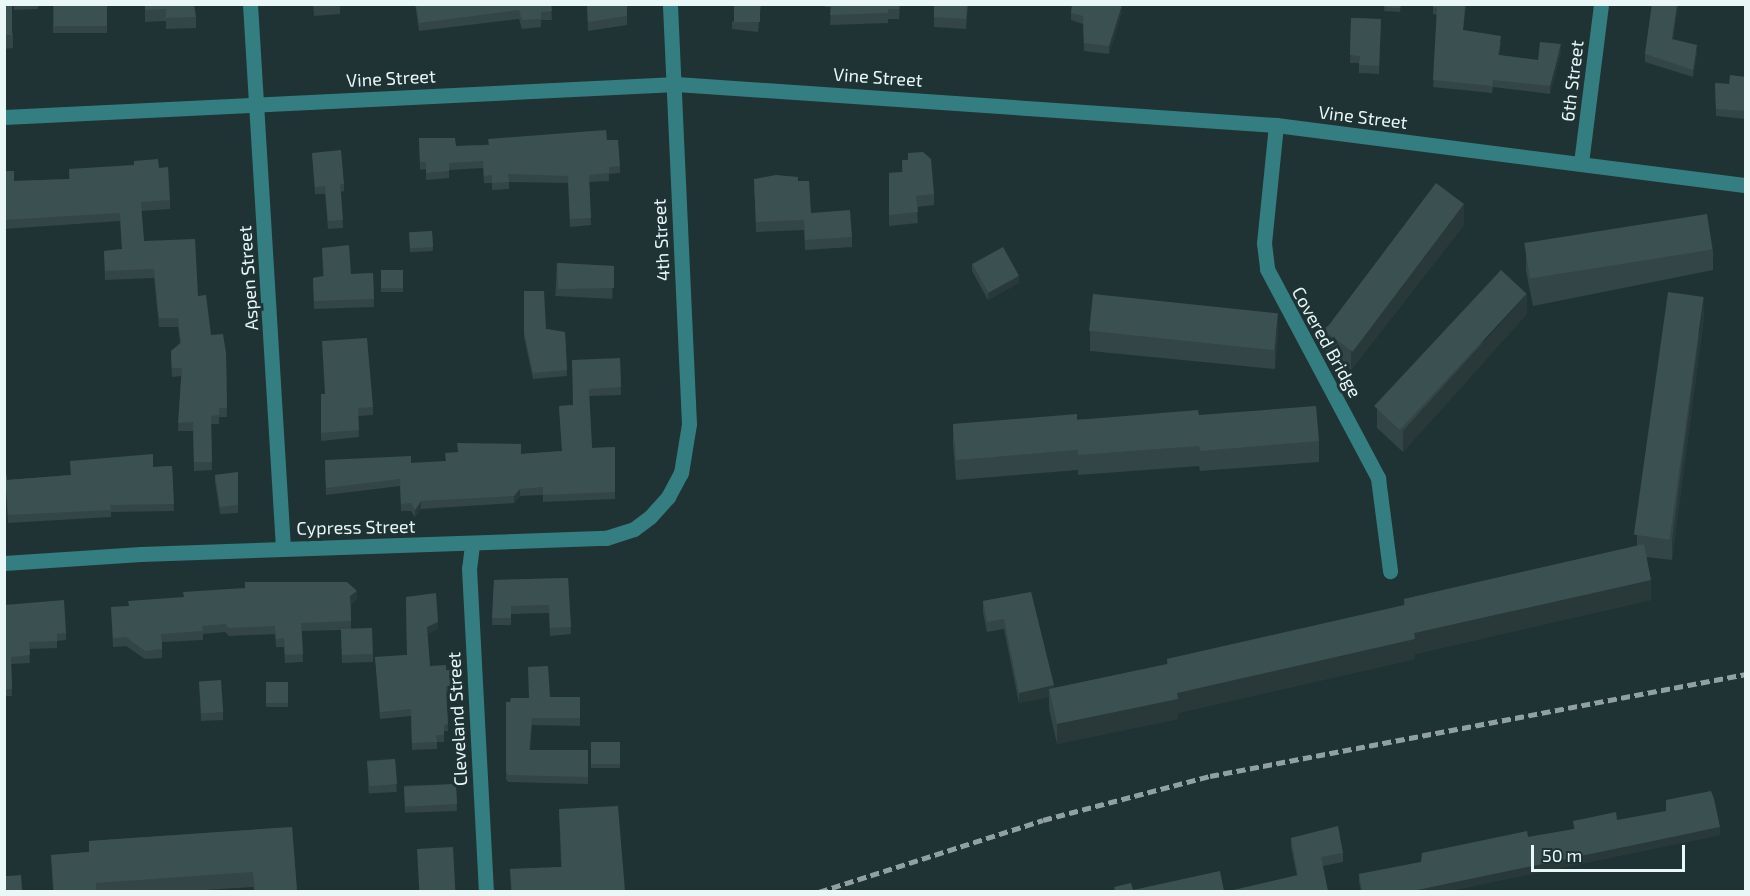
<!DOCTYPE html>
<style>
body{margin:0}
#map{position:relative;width:1750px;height:896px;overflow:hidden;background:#1f3334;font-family:"Exo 2",sans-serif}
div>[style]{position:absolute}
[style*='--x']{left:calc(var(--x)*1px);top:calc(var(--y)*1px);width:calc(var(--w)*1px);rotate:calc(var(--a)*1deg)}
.minor>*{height:15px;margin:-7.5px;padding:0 7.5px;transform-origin:7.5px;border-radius:7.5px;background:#347e81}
.rail>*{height:4.5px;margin-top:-2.25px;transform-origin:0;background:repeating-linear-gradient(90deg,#91a1a1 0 9px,transparent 0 13.5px)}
.wall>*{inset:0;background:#334546;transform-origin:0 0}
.shaded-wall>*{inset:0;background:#293839}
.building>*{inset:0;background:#3b5051;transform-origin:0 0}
span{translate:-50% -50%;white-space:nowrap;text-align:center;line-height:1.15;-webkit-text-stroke:6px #1f3334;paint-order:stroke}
.street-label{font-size:18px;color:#eaf7f7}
.frame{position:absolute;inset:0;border:6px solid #eaf7f7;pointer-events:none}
.scale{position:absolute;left:1531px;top:845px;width:154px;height:27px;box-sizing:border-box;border:3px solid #eaf7f7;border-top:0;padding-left:8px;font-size:18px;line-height:21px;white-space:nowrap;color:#eaf7f7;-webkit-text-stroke:4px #1f3334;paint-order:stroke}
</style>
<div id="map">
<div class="minor">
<div style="--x:250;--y:4;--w:545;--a:86.53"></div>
<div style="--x:4;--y:117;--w:673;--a:-2.81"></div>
<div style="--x:676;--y:84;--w:601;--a:3.91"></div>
<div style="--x:1276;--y:125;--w:474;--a:7.3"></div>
<div style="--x:1276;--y:125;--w:119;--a:95.8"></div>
<div style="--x:1264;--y:243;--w:26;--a:83"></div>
<div style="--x:1267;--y:269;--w:237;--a:62"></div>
<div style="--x:1378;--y:478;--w:94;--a:82.6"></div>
<div style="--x:1581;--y:163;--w:160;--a:-82.8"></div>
<div style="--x:472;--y:545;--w:23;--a:97"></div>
<div style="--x:469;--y:568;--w:324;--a:87"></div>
<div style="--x:4;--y:563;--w:137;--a:-3.8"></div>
<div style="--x:141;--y:554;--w:465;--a:-2"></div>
<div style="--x:606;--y:538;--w:29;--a:-18"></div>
<div style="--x:634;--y:529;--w:20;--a:-37"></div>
<div style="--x:650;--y:517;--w:27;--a:-48"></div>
<div style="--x:668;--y:497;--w:27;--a:-62"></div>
<div style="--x:681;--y:473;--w:50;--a:-80.7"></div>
<div style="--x:689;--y:424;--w:420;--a:-92.6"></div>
</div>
<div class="rail">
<div style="--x:819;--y:892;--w:235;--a:-17.8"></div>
<div style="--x:1043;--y:820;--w:173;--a:-14.8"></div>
<div style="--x:1210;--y:776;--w:546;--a:-10.77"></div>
</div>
<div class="wall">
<div style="clip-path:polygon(4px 4px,13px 35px,13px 48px,4px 49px)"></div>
<div style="clip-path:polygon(14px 4px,38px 4px,38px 9px,14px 10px)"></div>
<div style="left:53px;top:4px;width:54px;height:29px"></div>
<div style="clip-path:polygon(145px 4px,196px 17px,196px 28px,166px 29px,166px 21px,145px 22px)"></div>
<div style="clip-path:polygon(313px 4px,340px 4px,340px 14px,314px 16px)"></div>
<div style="clip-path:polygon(415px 4px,551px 4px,552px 20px,541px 20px,541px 27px,522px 29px,519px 19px,419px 31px)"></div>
<div style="clip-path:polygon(587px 4px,627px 4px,627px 25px,588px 31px)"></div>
<div style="clip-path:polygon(761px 4px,758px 32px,732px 29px,732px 22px)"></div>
<div style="clip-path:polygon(825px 4px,900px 4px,899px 19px,888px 19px,888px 23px,830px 25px,831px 7px,825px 7px)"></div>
<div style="clip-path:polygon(968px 4px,966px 29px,934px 27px,934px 17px)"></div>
<div style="clip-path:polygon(1385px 4px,1401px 4px,1400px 12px,1384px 11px)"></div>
<div style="clip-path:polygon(1433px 4px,1466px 4px,1463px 30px,1501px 43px,1499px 55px,1538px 60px,1561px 52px,1550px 94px,1493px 87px,1492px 93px,1433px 87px,1437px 15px,1433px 14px)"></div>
<div style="clip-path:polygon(1652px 4px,1678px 4px,1673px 40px,1697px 53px,1693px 77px,1645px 62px,1645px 54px)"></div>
<div style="clip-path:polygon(1122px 12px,1109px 54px,1084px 51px,1083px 24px,1071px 20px,1071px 13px)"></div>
<div style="clip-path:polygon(1351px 18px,1381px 19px,1379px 74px,1359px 73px,1359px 63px,1350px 63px)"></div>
<div style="clip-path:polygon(1746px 77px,1746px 119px,1716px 116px,1715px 83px,1729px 84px)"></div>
<div style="clip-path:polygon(419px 138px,456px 146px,607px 140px,620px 166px,620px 173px,609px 174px,609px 181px,589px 182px,591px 225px,570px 227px,568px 183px,509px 182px,509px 189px,492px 190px,492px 183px,484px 183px,483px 168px,449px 170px,449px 178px,426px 180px,426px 169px,420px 170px)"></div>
<div style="clip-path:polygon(312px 153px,344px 184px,344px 191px,341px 192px,343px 228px,328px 229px,325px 194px,315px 194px)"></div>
<div style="clip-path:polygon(908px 153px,934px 194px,934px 205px,917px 207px,918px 223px,889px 226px,889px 173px,902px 172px,902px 160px,908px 160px)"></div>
<div style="clip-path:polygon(159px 168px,170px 200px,170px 209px,141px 211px,144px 241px,198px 296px,211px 335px,226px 353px,227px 417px,219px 417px,219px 424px,211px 424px,212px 470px,194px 471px,193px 431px,178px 431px,181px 376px,172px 377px,171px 359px,171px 351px,180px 343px,178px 327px,159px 327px,154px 278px,105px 280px,104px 251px,122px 249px,120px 221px,4px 229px,4px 171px,14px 181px,69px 179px,69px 169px)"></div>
<div style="clip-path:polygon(754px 179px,798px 181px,811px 213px,852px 237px,852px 247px,805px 250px,804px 230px,756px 232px)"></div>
<div style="clip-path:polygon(1464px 225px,1351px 370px,1323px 349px,1323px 329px)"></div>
<div style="left:432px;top:231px;width:20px;height:23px;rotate:87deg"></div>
<div style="clip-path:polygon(322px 248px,351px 274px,373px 273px,374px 307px,314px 309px,313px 278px,323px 276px)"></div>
<div style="clip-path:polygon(1713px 250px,1713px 270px,1533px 306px,1526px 271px,1526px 251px)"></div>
<div style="left:557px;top:263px;width:57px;height:33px;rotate:3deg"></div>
<div style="clip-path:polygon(972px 263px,1019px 283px,988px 300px,972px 271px)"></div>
<div style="left:381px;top:270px;width:22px;height:22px"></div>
<div style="clip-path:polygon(524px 291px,546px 329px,565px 332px,567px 376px,533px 379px,524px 337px)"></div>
<div style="clip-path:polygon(1527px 314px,1403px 452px,1377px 428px,1377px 408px)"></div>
<div style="clip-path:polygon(1704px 317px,1672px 560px,1646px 557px,1651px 600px,1415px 654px,1415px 659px,1178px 713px,1178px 719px,1057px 744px,1049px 709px,1049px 697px,1019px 703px,1004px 629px,987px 632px,983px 612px,983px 601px,1031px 592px,1054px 688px,1167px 664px,1167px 659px,1404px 605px,1404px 599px,1637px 546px,1637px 535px)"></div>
<div style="clip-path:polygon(1090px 331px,1278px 332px,1275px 369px,1090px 351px)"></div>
<div style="clip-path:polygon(620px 358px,621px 395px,589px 396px,592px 448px,615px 447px,615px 499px,543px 502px,543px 495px,520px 496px,514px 503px,421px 509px,415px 517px,411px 511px,401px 511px,400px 486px,326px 495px,325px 460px,411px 463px,445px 462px,521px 454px,562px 451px,559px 406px,573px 405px)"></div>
<div style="clip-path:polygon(321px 394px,373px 407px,373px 415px,358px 416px,359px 437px,321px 441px)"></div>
<div style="clip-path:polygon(1199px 415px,1319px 441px,1319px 462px,1200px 471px,1199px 466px,1078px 475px,1078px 470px,956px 480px,953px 444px,953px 424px)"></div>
<div style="clip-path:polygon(4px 459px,7px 480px,71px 475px,70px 461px,153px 467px,172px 466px,174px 511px,111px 512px,111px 517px,8px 523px,6px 492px,4px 492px)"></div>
<div style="clip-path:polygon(238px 472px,238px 513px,220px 514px,215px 482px,215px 475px)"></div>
<div style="clip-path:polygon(568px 578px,571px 634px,550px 636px,549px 613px,511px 614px,511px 625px,492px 625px,494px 580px)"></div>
<div style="clip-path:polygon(406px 597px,438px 629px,427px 634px,430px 666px,446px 670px,452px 686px,452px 693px,446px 693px,448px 731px,444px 731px,444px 742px,437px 742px,437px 749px,412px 750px,411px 716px,380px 719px,375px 657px,407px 655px)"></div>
<div style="clip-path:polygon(357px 599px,351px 604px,351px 629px,373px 654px,373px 662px,342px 663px,341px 630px,302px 631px,303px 662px,285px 663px,284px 647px,276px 647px,275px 634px,229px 636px,225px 632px,203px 634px,203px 640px,162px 642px,162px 658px,145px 659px,126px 646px,113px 647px,111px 607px)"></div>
<div style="clip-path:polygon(4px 605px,66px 633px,66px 640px,57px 641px,57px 648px,29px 649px,30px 663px,11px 664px,12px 696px,4px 696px)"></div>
<div style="clip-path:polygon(199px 682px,223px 712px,223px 720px,201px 721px)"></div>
<div style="left:288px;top:682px;width:25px;height:22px;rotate:90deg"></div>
<div style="clip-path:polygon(550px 697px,580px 697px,580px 726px,532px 725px,530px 750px,588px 750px,588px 784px,508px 782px,506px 779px,506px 702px,510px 702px,529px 698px)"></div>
<div style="left:591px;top:742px;width:29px;height:26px"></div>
<div style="left:395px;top:759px;width:33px;height:28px;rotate:87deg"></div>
<div style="left:456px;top:784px;width:27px;height:52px;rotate:88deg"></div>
<div style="clip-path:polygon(559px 809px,625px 891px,511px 891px,510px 869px,561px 867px)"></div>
<div style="clip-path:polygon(1617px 820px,1720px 835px,1449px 891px,1361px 891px,1359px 881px,1359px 874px,1421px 862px,1528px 837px,1574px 829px,1573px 821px)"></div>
<div style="clip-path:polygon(292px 827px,297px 891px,254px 891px,253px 887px,189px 891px,53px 891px,51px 855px,89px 852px,89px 841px)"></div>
<div style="clip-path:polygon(1291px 838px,1343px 853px,1343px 862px,1323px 866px,1297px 876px,1291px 847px)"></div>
</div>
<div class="shaded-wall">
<div style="clip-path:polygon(1677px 4px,1678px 4px,1672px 47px,1672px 39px)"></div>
<div style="clip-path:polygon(1122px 5px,1122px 12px,1109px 54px,1109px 46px)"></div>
<div style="clip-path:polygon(1561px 44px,1561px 52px,1550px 94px,1550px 86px)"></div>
<div style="clip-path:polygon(1697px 45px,1697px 53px,1693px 77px,1693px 70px)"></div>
<div style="clip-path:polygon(1464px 204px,1464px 225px,1351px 370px,1351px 350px)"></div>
<div style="clip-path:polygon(1019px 276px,1019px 283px,988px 300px,988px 292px)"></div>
<div style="clip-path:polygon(1527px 294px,1527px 314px,1403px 452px,1403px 431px)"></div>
<div style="clip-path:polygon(1704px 297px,1704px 317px,1672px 560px,1672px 540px)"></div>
<div style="clip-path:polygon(1278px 312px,1278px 332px,1275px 369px,1275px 349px)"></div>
<div style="clip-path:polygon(520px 489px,520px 496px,514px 503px,514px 496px)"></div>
<div style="clip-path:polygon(421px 501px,421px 509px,415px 517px,415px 510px)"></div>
<div style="clip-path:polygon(1651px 580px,1651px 600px,1415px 654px,1415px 659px,1178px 713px,1178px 719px,1057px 744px,1057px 724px,1414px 633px)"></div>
<div style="clip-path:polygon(357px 591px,357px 599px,350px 604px,350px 596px)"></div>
<div style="clip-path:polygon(438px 622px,438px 629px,427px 634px,427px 627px)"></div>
<div style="clip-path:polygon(1054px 685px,1054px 696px,1049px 689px,1049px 697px,1019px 703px,1019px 693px)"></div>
<div style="clip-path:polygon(1720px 827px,1720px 835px,1449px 891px,1412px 891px)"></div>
</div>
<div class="building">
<div style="left:4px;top:4px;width:8px;height:31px"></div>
<div style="left:54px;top:4px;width:53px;height:22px"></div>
<div style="clip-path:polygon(145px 4px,194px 4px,196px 17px,166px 18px,166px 9px,145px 10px)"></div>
<div style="clip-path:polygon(416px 4px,551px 4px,552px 11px,541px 12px,541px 19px,522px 20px,519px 10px,419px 23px)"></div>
<div style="clip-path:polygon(587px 4px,627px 4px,627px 16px,588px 22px)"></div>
<div style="left:734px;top:4px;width:26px;height:18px"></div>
<div style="clip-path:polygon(831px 4px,899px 4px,899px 9px,888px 9px,888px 13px,830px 15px)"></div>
<div style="clip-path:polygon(934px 4px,967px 4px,966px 19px,934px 17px)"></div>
<div style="clip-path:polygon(1072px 4px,1122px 5px,1109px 46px,1084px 43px,1083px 16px,1071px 13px)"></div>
<div style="clip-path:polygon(1385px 4px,1401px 4px,1400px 8px,1384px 7px)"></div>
<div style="clip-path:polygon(1433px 4px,1465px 4px,1463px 30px,1501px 36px,1498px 55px,1538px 60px,1540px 42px,1561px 44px,1550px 86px,1493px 80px,1492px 86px,1433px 80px,1437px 7px,1433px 7px)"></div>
<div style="clip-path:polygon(1652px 4px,1677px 4px,1672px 39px,1697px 45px,1693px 70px,1645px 54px)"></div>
<div style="clip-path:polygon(1351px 18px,1381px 19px,1379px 66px,1359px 65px,1360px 56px,1350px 55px)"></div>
<div style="clip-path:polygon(1730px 75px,1746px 77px,1746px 111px,1716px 109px,1715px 83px,1729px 84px)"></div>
<div style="clip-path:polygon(606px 130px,607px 140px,618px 140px,620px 166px,609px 167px,609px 173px,589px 175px,591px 218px,570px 219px,568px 176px,508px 174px,509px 182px,492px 183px,492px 175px,484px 176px,483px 161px,449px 163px,449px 171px,426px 173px,426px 162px,420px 162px,419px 138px,455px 138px,456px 146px,489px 145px,488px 139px)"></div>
<div style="clip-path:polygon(341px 150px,344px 184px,340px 184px,343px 220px,328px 221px,325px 186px,315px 187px,312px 153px)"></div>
<div style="clip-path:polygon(923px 152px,931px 159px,934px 194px,916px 196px,918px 212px,889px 215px,889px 173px,903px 172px,902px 160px,908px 160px,908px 153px)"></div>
<div style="clip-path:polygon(158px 159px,159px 168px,168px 167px,170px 200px,141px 202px,144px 241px,195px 239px,198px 296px,206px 295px,211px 335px,223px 334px,226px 353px,227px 408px,219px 408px,219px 415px,211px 416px,212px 462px,194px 462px,193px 422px,178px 423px,182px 368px,172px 368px,171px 351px,181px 343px,178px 318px,159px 318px,154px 269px,105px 271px,104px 251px,122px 249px,120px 213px,4px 220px,4px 171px,14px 171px,14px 181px,70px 179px,69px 169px,134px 165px,134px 161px)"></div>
<div style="clip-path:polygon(776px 175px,798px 177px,798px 181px,809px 181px,811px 213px,850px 210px,852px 237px,805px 240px,804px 220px,756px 222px,754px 179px)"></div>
<div style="left:1436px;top:183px;width:35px;height:185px;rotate:37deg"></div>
<div style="left:1707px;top:214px;width:36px;height:185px;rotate:81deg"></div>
<div style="left:432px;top:231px;width:16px;height:23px;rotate:86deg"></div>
<div style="clip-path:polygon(349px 245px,351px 274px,373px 273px,374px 299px,314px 301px,313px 278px,324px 276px,322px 248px)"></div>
<div style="left:1003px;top:247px;width:33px;height:35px;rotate:61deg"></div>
<div style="clip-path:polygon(557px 263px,614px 266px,614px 288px,558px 289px)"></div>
<div style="left:381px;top:270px;width:22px;height:18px"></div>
<div style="left:1501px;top:270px;width:35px;height:186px;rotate:43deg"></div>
<div style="clip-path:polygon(524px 291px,544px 291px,546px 329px,565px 332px,567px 370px,533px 373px,524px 331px)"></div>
<div style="left:1668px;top:292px;width:36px;height:245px;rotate:8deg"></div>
<div style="left:1093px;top:294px;width:186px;height:37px;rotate:6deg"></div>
<div style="clip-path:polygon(367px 338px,373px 407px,358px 408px,359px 430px,321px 433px,321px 394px,325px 394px,322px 341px)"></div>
<div style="clip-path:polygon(620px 358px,621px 387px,589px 389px,592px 448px,615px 447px,615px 492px,543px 495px,543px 487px,520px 489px,514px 496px,421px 501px,415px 510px,411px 503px,401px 504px,400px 479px,326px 488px,325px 460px,411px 456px,411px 463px,446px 461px,445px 453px,458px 452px,457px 443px,521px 444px,521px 454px,562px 451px,559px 406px,573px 405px,572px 360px)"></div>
<div style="clip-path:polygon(1316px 406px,1319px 441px,1200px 451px,1199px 446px,1078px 455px,1078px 450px,956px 460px,953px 424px,1077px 414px,1077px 420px,1198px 410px,1199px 415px)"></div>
<div style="clip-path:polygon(153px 454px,153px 467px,172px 466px,174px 504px,110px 505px,111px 510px,8px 515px,6px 485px,4px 485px,4px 459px,7px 480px,71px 475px,70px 461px)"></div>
<div style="clip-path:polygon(238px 472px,238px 505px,220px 507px,215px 475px)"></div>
<div style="clip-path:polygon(1644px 544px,1651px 580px,1414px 633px,1415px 639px,1177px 693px,1178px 699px,1057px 724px,1049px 689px,1168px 664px,1167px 659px,1405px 605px,1404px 599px)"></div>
<div style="clip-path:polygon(568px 578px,571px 627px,550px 628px,549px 605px,511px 606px,511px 618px,492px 618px,494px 580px)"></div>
<div style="clip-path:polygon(245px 582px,347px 582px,357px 591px,350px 596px,351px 621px,301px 623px,303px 654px,285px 655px,284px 638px,276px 639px,275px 626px,229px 628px,225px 624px,202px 626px,203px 631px,161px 634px,162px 649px,145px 651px,126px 637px,113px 638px,111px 607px,129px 606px,128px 601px,184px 597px,183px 592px,245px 588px)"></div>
<div style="clip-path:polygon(1031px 592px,1054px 685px,1019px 693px,1004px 619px,987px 622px,983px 601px)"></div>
<div style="clip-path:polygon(436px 593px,438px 622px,427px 627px,430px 666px,446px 665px,446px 670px,451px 670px,452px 686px,446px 686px,448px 724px,444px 725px,444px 735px,436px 735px,437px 742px,412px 743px,411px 709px,380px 712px,375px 657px,407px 655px,406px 597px)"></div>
<div style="clip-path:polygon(64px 600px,66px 633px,57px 634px,57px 641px,29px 642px,30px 655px,11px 657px,12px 689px,4px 689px,4px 605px)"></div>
<div style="left:372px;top:628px;width:26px;height:31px;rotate:88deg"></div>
<div style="clip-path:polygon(548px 666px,550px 697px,580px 697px,580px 718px,532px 718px,529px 750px,588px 750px,588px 777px,508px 775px,506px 771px,506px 702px,510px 702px,511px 698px,529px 698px,528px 667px)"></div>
<div style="left:221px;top:680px;width:32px;height:22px;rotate:86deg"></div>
<div style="left:288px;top:682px;width:21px;height:22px;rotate:90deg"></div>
<div style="left:591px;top:742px;width:29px;height:22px"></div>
<div style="left:395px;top:759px;width:25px;height:28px;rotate:85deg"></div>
<div style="left:456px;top:784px;width:20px;height:52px;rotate:87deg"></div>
<div style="clip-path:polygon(1711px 791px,1714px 799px,1720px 827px,1412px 891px,1362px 891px,1359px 874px,1421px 862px,1422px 853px,1527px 831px,1528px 837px,1575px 829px,1573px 821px,1616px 812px,1617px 820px,1666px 811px,1666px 800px)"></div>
<div style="clip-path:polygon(618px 806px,625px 891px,512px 891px,510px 869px,562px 867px,559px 809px)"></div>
<div style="clip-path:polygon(1338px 826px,1343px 853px,1321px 857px,1328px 891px,1229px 891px,1298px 875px,1291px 838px)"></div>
<div style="clip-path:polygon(292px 827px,297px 891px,255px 891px,253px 872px,96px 883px,96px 891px,54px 891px,51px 855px,89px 852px,89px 841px)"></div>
<div style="left:453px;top:847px;width:44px;height:36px;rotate:87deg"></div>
<div style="clip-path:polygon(1220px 871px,1224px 891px,1115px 891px,1114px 887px,1131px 883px,1133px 890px)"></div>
<div style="left:21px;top:875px;width:16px;height:17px;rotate:86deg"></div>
</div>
<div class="street-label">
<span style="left:878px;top:77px;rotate:4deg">Vine Street</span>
<span style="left:391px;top:78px;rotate:-3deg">Vine Street</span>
<span style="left:1572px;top:81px;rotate:-83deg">6th Street</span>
<span style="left:1363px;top:117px;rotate:7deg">Vine Street</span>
<span style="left:661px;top:240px;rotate:-93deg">4th Street</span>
<span style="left:248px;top:278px;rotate:-94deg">Aspen Street</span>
<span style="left:1327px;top:342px;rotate:61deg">Covered Bridge</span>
<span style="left:356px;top:527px;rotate:-1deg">Cypress Street</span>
<span style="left:457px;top:719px;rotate:-93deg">Cleveland Street</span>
</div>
<div class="frame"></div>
<div class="scale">50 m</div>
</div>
